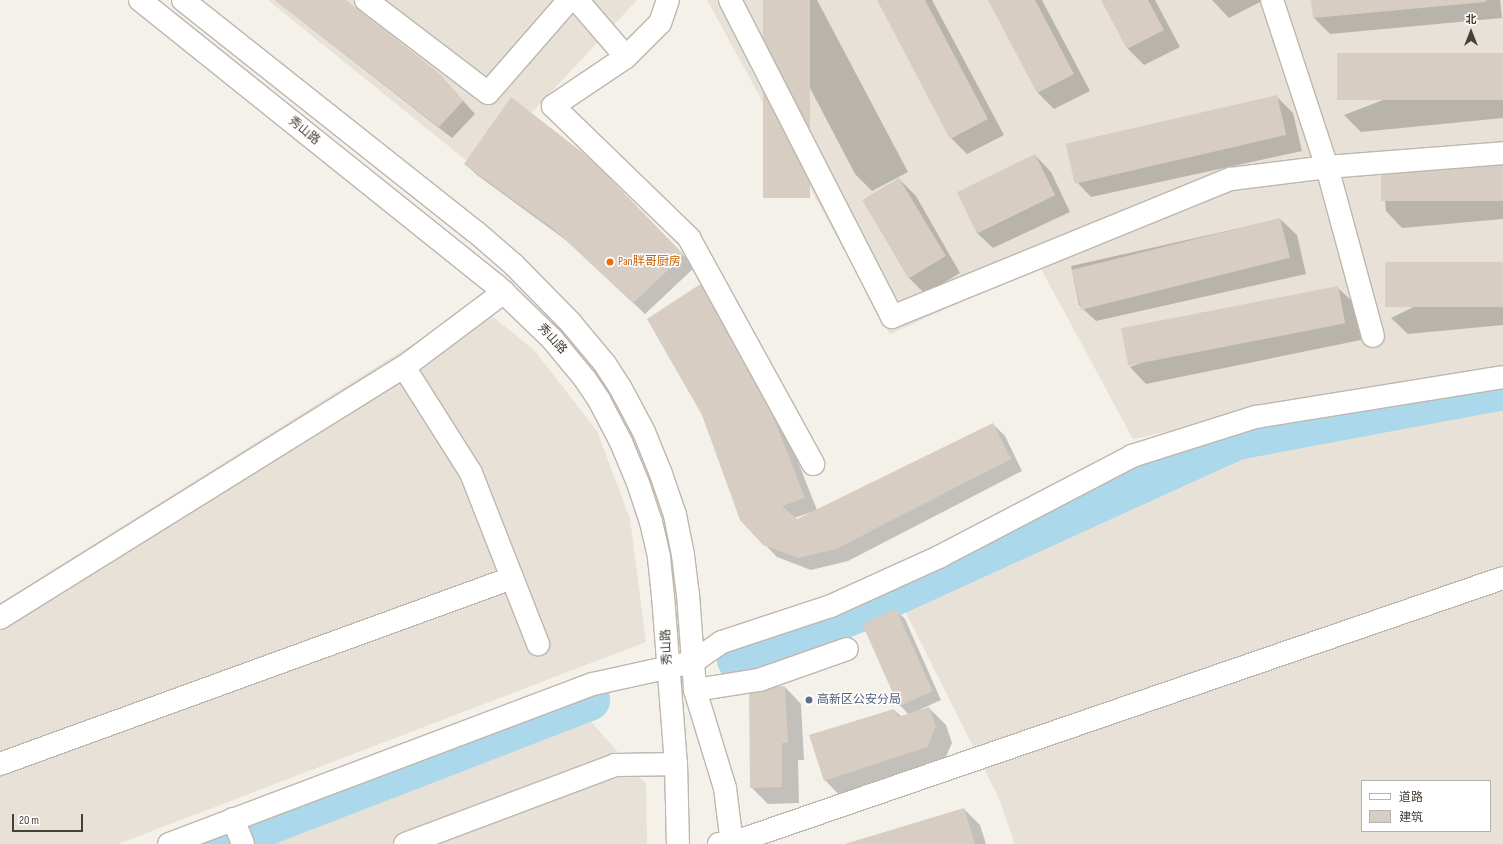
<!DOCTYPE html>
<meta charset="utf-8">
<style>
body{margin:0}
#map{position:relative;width:1503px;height:844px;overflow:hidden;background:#f4f0ea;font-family:"Sofia Sans Condensed","Noto Sans SC",sans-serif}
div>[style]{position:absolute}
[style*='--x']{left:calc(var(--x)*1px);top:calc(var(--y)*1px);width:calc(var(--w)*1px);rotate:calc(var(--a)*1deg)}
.residential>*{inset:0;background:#e7e1d8}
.shadow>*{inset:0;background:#0003}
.river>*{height:42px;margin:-21px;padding:0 21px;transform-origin:21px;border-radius:21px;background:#abd8eb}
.building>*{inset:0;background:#d7cdc3;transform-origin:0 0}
.roads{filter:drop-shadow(1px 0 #bfb6ad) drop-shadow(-1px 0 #bfb6ad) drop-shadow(0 1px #bfb6ad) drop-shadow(0 -1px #bfb6ad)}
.minor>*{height:22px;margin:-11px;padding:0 11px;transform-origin:11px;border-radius:11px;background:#fff}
.tertiary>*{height:22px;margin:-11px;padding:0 11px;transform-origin:11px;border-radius:11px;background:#fff}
.dots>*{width:11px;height:11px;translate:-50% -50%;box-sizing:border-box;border:2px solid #fff;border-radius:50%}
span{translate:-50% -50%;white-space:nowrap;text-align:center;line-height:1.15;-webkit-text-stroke:3px #fff;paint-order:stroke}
.street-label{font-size:12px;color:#474038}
.food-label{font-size:12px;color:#c56008}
.left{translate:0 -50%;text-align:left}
.service-label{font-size:12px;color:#4e5e75}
.legend{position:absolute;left:1361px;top:780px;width:130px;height:52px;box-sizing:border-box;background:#fff;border:1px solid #b5b3af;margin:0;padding:5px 7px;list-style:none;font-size:12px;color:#474038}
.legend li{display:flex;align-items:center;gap:8px;height:20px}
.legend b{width:20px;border:1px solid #b5b3af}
.north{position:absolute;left:1451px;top:12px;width:40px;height:40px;-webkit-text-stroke:3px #fff;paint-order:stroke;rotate:0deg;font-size:11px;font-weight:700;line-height:16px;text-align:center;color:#474038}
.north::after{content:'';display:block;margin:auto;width:14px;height:18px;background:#474038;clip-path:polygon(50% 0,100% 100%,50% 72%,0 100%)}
.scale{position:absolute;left:12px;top:814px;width:71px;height:18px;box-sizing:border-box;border:2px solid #474038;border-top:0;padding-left:5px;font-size:12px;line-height:14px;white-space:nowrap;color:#474038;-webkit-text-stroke:3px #fff;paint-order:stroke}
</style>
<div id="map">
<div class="residential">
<div style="clip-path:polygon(268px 0,637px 0,478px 170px)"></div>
<div style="clip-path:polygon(707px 0,1503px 0,1503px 366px,1404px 382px,1133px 439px,1040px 267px,890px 334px)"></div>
<div style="clip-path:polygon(477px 304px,534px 350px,597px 431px,630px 519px,646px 642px,118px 844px,0 844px,0 603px)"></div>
<div style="clip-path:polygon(evenodd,1503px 399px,1503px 844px,1015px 844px,998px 796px,897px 595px,1236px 447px,1503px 399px,1362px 781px,1490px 781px,1490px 831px,1362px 831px,1362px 781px)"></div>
<div style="clip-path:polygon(586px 716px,646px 784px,647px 844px,244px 844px)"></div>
</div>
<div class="shadow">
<div style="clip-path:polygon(275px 0,344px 0,440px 75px,475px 114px,452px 138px)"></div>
<div style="clip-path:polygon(764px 0,817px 0,908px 172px,872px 191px,855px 174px)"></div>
<div style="clip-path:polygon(878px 0,932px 0,1004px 135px,967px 154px,951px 138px)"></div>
<div style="clip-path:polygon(989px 0,1042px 0,1090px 91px,1054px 109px,1038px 93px)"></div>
<div style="clip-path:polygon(1102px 0,1155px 0,1180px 47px,1144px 65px,1128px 49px)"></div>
<div style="clip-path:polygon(1212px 0,1264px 0,1229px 18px)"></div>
<div style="clip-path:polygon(1312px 0,1500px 0,1502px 18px,1330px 34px,1314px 18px)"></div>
<div style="clip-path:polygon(1503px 54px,1503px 118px,1361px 132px,1344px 115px)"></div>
<div style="clip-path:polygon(1276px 96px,1293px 113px,1302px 151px,1091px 197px,1075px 180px)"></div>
<div style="clip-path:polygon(1035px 155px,1051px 172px,1070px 212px,993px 248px,976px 232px)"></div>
<div style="clip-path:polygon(1503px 161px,1503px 219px,1402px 228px,1386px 211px,1382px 171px)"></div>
<div style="clip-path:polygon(465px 164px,604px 174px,695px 267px,645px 314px,567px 241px,477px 175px)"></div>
<div style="clip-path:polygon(899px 179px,916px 196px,960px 273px,925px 294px,908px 277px,863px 200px)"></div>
<div style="clip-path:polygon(1280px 219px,1297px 235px,1306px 274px,1096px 321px,1079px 305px,1071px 266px)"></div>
<div style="clip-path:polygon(1503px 263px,1503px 325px,1408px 334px,1391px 318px)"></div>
<div style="clip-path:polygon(1337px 287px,1354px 303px,1361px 340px,1146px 384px,1130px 367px)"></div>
<div style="clip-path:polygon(evenodd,772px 396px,817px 510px,993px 424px,1005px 436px,1022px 471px,848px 561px,811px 570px,777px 557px,741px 520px,772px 396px,809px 513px,809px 514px,797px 520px,794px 518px,809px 513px)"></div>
<div style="clip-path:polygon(896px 610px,905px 619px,941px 700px,919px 710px,920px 711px,929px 708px,946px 725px,952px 743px,943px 763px,841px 797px,825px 780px,894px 710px,902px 717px,909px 715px,900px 705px)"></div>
<div style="clip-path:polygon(785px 687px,801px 704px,804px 760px,798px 760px,799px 803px,768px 804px,751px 787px)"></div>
<div style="clip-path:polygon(964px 809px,980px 825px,986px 844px,847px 844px)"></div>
</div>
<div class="river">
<div style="--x:738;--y:660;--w:131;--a:-22"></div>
<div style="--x:859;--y:611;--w:414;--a:-24.5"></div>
<div style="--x:1236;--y:439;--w:272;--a:-10.6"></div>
<div style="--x:216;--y:844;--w:400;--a:-21.1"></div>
</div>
<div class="building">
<div style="clip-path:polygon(275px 0,346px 0,440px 74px,463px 101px,439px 127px)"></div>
<div style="left:763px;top:0;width:47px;height:198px"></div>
<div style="clip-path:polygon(877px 0,925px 0,988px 119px,950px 139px)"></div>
<div style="clip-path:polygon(988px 0,1035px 0,1074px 74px,1037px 93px)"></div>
<div style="clip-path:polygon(1101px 0,1148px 0,1164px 30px,1127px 49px)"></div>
<div style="clip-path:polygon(1311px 0,1486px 0,1486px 2px,1313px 18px)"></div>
<div style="left:1503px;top:53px;width:47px;height:166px;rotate:90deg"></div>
<div style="left:1277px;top:95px;width:41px;height:217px;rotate:77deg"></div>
<div style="clip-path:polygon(511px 97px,592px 160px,684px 255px,633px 303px,554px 229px,464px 164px)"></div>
<div style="left:1035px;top:154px;width:46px;height:87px;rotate:64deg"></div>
<div style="left:1503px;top:160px;width:41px;height:122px;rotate:90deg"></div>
<div style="left:899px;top:178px;width:91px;height:43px;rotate:59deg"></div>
<div style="left:1280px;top:218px;width:41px;height:215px;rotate:76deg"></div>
<div style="left:1503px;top:262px;width:45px;height:118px;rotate:90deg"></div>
<div style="clip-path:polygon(702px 283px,760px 383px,805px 498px,782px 506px,797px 519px,993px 423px,1011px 459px,836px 549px,798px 558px,763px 545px,740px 520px,702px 415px,647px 319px)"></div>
<div style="left:1338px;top:286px;width:38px;height:221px;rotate:79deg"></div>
<div style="left:896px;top:609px;width:90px;height:37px;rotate:66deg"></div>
<div style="clip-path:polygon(785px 686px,788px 743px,782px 743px,782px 787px,750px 788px,749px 688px)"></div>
<div style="clip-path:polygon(929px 707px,936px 726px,927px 747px,824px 781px,809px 735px,894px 709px,898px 717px)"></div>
<div style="clip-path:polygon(964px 808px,975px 844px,845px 844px)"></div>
</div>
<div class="roads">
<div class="minor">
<div style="--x:366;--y:0;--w:153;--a:37.3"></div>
<div style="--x:488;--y:93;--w:123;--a:-48.9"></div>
<div style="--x:577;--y:0;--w:75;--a:49.3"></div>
<div style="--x:668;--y:0;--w:24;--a:109"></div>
<div style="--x:660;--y:23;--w:48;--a:135"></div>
<div style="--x:626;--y:57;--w:88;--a:146.1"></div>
<div style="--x:553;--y:106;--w:190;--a:44.1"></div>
<div style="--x:689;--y:238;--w:258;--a:61.2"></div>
<div style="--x:730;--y:0;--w:356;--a:62.9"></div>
<div style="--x:892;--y:317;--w:366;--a:-22.2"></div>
<div style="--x:1231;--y:179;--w:97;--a:-7.1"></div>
<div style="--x:1327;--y:167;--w:177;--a:-4.5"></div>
<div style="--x:1272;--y:0;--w:176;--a:71.8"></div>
<div style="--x:1327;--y:167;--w:175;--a:74.8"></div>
<div style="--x:404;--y:367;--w:125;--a:57.7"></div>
<div style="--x:471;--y:473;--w:184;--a:68.6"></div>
<div style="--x:0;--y:618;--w:476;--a:-31.9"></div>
<div style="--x:404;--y:367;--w:125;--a:-36.9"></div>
<div style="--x:695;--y:690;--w:65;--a:-8.9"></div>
<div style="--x:759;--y:680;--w:93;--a:-19.4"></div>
<div style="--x:0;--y:764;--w:545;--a:-19.97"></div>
<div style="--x:233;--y:819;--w:27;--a:68"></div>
<div style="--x:169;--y:844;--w:453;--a:-20.7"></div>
<div style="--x:593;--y:684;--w:102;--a:-12.4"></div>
<div style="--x:693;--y:662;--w:35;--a:-35"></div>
<div style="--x:722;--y:642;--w:115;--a:-18.3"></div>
<div style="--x:831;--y:606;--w:119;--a:-24.4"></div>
<div style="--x:939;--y:557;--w:218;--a:-27.6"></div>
<div style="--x:1132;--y:456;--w:130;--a:-17.5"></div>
<div style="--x:1256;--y:417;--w:250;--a:-9.2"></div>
<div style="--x:405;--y:844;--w:224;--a:-20.6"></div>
<div style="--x:615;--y:765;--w:61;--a:-0.9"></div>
<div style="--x:719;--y:844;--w:13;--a:-4"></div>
<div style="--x:732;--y:843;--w:815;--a:-18.97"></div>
</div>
<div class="tertiary">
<div style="--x:140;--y:0;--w:456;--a:38.7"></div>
<div style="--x:496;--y:285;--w:78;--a:44"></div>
<div style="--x:552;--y:339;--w:52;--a:50.5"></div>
<div style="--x:585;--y:379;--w:25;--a:56"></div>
<div style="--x:599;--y:400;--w:47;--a:62.4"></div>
<div style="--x:621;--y:442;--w:44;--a:67.5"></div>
<div style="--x:638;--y:483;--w:41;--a:71.6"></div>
<div style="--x:651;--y:522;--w:37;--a:77"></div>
<div style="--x:659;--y:558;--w:38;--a:84"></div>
<div style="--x:663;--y:596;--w:169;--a:85.6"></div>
<div style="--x:676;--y:764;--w:80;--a:88.6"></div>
<div style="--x:183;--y:0;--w:374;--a:38.4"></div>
<div style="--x:476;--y:232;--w:50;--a:41"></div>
<div style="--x:514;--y:265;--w:80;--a:45.5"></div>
<div style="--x:570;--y:322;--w:55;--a:50.2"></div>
<div style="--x:605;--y:364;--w:27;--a:57"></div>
<div style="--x:620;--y:387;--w:51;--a:61.9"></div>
<div style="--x:644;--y:432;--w:45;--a:68"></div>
<div style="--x:661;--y:474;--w:43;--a:71.1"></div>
<div style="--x:675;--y:515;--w:41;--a:78.7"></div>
<div style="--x:683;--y:555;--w:39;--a:83"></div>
<div style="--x:688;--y:594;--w:96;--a:85.8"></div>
<div style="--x:695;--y:690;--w:102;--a:73"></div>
<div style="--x:725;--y:788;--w:56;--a:82.9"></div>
</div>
</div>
<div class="dots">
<div style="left:610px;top:262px;background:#e8710a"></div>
<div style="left:809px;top:700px;background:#5c6f8a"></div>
</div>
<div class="street-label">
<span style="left:304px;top:131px;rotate:39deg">秀山路</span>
<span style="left:552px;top:339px;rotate:47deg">秀山路</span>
<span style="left:667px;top:647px;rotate:-93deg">秀山路</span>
</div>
<div class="food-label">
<span class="left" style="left:618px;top:262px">Pan胖哥厨房</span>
</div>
<div class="service-label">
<span class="left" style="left:817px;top:700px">高新区公安分局</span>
</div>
<ul class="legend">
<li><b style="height:5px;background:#fff"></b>道路</li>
<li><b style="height:11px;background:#d7cdc3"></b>建筑</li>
</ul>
<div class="north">北</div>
<div class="scale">20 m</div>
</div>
